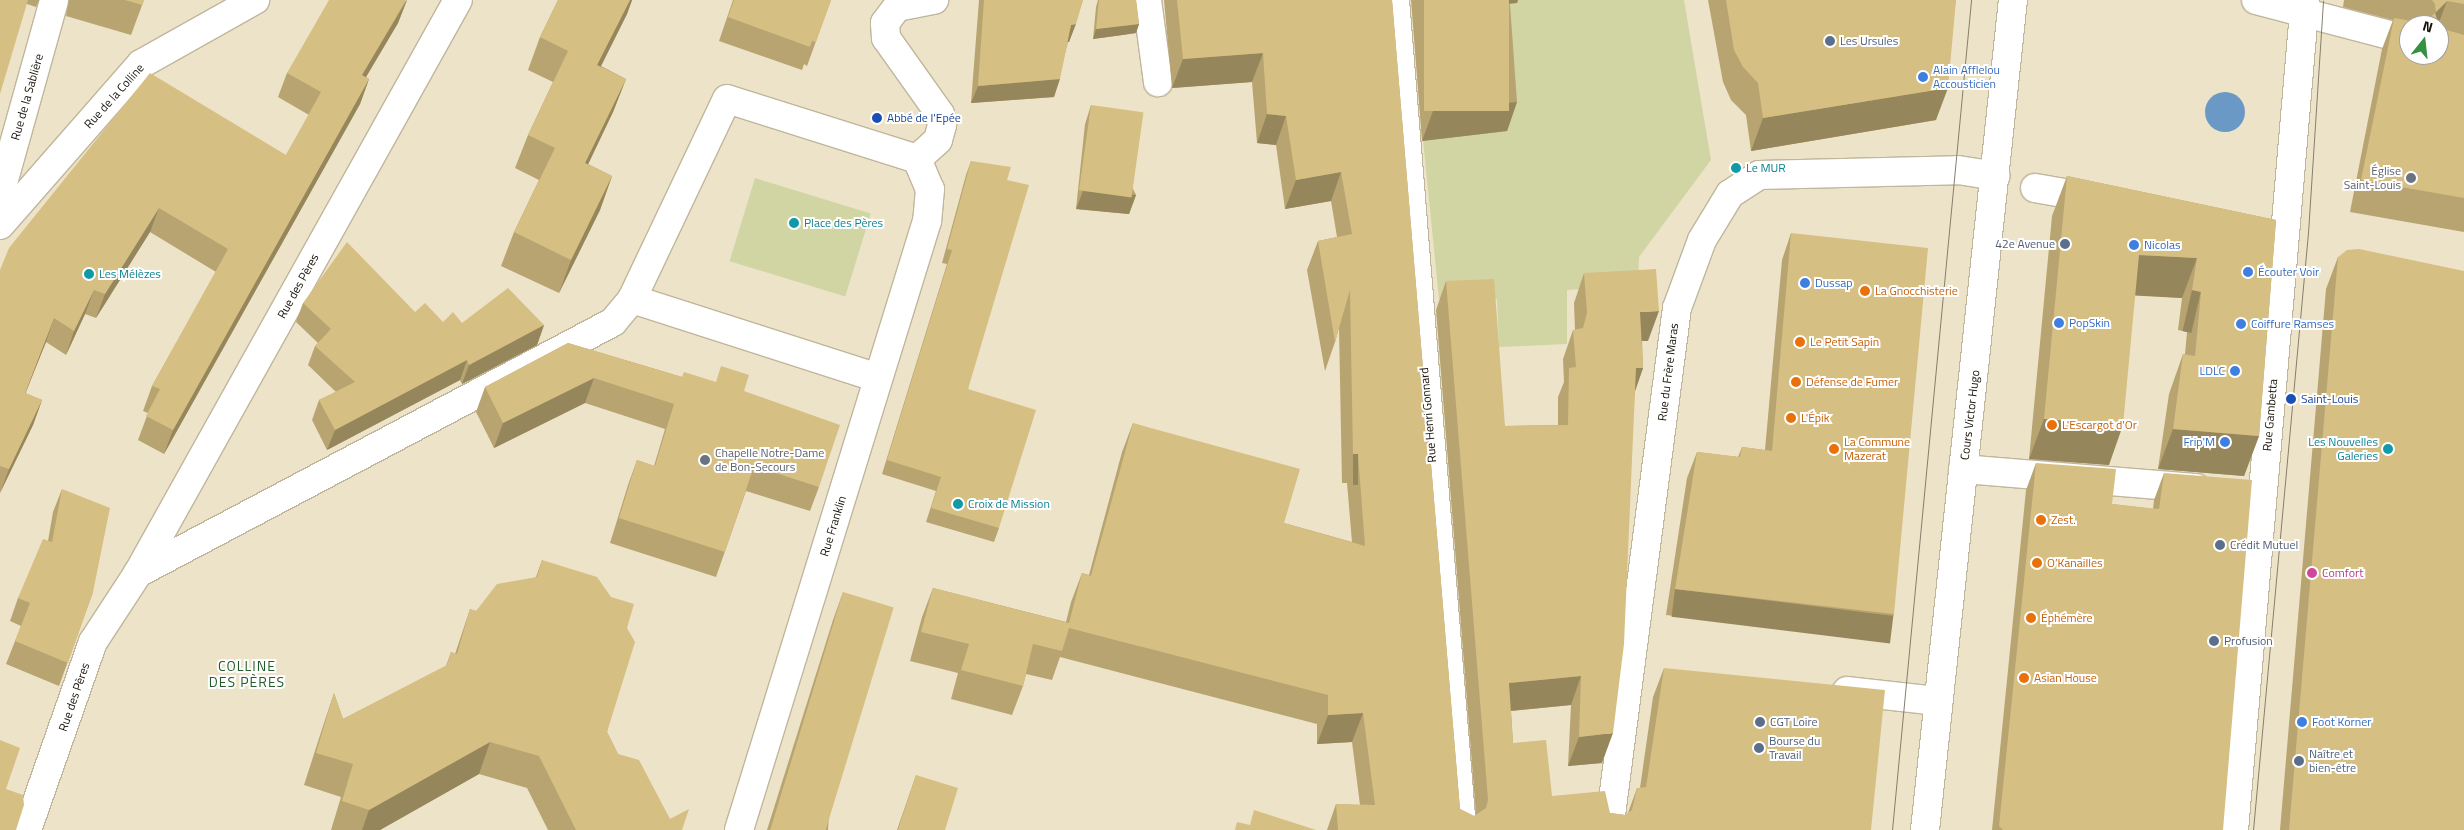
<!DOCTYPE html>
<meta charset="utf-8">
<style>
body{margin:0}
#map{position:relative;width:2464px;height:830px;overflow:hidden;background:#ede3c8;font-family:"Titillium Web",sans-serif}
div>[style]{position:absolute}
[style*='--x']{left:calc(var(--x)*1px);top:calc(var(--y)*1px);width:calc(var(--w)*1px);rotate:calc(var(--a)*1deg)}
.green>*{inset:0;background:#d1d5a4;transform-origin:0 0}
.water>*{inset:0;background:#6999c4}
.round{border-radius:50%}
.roads{filter:drop-shadow(1px 0 #c0b69c) drop-shadow(-1px 0 #c0b69c) drop-shadow(0 1px #c0b69c) drop-shadow(0 -1px #c0b69c)}
.minor>*{height:28px;margin:-14px;padding:0 14px;transform-origin:14px;border-radius:14px;background:#fff}
.tram>*{height:1px;margin:-0.5px;padding:0 0.5px;transform-origin:0.5px;border-radius:0.5px;background:#867e6c}
.wall>*{inset:0;background:#b8a471}
.shaded-wall>*{inset:0;background:#96865c;transform-origin:0 0}
.building>*{inset:0;background:#d6bf83;transform-origin:0 0}
.dots>*{width:14px;height:14px;translate:-50% -50%;box-sizing:border-box;border:2px solid #fff;border-radius:50%}
span{translate:-50% -50%;white-space:nowrap;text-align:center;line-height:1.15;-webkit-text-stroke:4px #fff;paint-order:stroke}
.service-label{font-size:12px;color:#4e5e75}
.left{translate:0 -50%;text-align:left}
.right{translate:-100% -50%;text-align:right}
.shop-label{font-size:12px;color:#366cbe}
.street-label{font-size:12px;color:#17130a}
.transit-label{font-size:12px;color:#164399}
.culture-label{font-size:12px;color:#0d838f}
.worship-label{font-size:12px;color:#5b616d}
.food-label{font-size:12px;color:#c56008}
.hotel-label{font-size:12px;color:#b23c85}
.neighbourhood-label{font-size:14px;color:#235c2a;letter-spacing:1px}
.north{position:absolute;left:2399px;top:15px;width:50px;height:50px;box-sizing:border-box;background:#fff;border:1px solid #a2a19d;border-radius:50%;rotate:16deg;font-size:14px;font-weight:700;line-height:20px;text-align:center;color:#17130a}
.north::after{content:'';display:block;margin:auto;width:18px;height:22px;background:#369041;clip-path:polygon(50% 0,100% 100%,50% 72%,0 100%)}
</style>
<div id="map">
<div class="green">
<div style="clip-path:polygon(1516px 0,1684px 0,1711px 160px,1639px 257px,1638px 285px,1567px 290px,1567px 344px,1499px 347px,1497px 299px,1439px 299px,1423px 140px,1506px 131px,1497px 4px)"></div>
<div style="left:755px;top:178px;width:121px;height:87px;rotate:17deg"></div>
</div>
<div class="water">
<div class="round" style="left:2205px;top:92px;width:40px;height:40px"></div>
</div>
<div class="roads">
<div class="minor">
<div style="--x:1147;--y:0;--w:83;--a:82.4"></div>
<div style="--x:1395;--y:0;--w:833;--a:85.38"></div>
<div style="--x:2256;--y:0;--w:158;--a:14.7"></div>
<div style="--x:917;--y:159;--w:28;--a:-42"></div>
<div style="--x:938;--y:140;--w:16;--a:-75"></div>
<div style="--x:942;--y:125;--w:11;--a:-100"></div>
<div style="--x:940;--y:114;--w:93;--a:-125.4"></div>
<div style="--x:886;--y:38;--w:15;--a:-94"></div>
<div style="--x:885;--y:23;--w:20;--a:-53"></div>
<div style="--x:897;--y:7;--w:38;--a:-11"></div>
<div style="--x:2035;--y:188;--w:64;--a:9.9"></div>
<div style="--x:0;--y:194;--w:201;--a:-74.4"></div>
<div style="--x:0;--y:225;--w:214;--a:-48.8"></div>
<div style="--x:141;--y:64;--w:131;--a:-29.3"></div>
<div style="--x:632;--y:299;--w:258;--a:17.8"></div>
<div style="--x:1963;--y:469;--w:234;--a:4.7"></div>
<div style="--x:138;--y:573;--w:656;--a:-60.82"></div>
<div style="--x:1847;--y:691;--w:92;--a:6.3"></div>
<div style="--x:27;--y:830;--w:199;--a:-70.7"></div>
<div style="--x:93;--y:642;--w:82;--a:-56.9"></div>
<div style="--x:138;--y:573;--w:537;--a:-27.85"></div>
<div style="--x:613;--y:322;--w:30;--a:-50"></div>
<div style="--x:632;--y:299;--w:221;--a:-64.6"></div>
<div style="--x:727;--y:99;--w:199;--a:17.5"></div>
<div style="--x:917;--y:159;--w:33;--a:67"></div>
<div style="--x:930;--y:189;--w:32;--a:95"></div>
<div style="--x:927;--y:221;--w:637;--a:107.16"></div>
<div style="--x:1609;--y:830;--w:526;--a:-82.58"></div>
<div style="--x:1677;--y:308;--w:72;--a:-69.8"></div>
<div style="--x:1702;--y:240;--w:54;--a:-58.7"></div>
<div style="--x:1730;--y:194;--w:35;--a:-33"></div>
<div style="--x:1759;--y:175;--w:199;--a:-1.4"></div>
<div style="--x:1958;--y:170;--w:38;--a:9"></div>
<div style="--x:1925;--y:830;--w:835;--a:-83.95"></div>
<div style="--x:2234;--y:830;--w:833;--a:-85.11"></div>
</div>
</div>
<div class="tram">
<div style="--x:1892;--y:830;--w:834;--a:-84.56"></div>
<div style="--x:2253;--y:830;--w:600;--a:-84.74"></div>
<div style="--x:2308;--y:233;--w:233;--a:-86.3"></div>
</div>
<div class="wall">
<div style="clip-path:polygon(0 0,39px 0,36px 7px,27px 4px)"></div>
<div style="clip-path:polygon(69px 0,144px 0,131px 35px,66px 16px)"></div>
<div style="clip-path:polygon(407px 0,398px 23px,366px 77px,369px 79px,360px 104px,164px 454px,138px 440px,148px 413px,143px 411px,152px 386px,216px 272px,150px 232px,96px 318px,85px 314px,66px 355px,46px 342px,25px 393px,42px 400px,33px 425px,0 493px,0 270px,286px 155px,309px 115px,278px 97px,287px 73px)"></div>
<div style="clip-path:polygon(558px 0,632px 0,627px 14px,601px 66px,626px 79px,613px 112px,588px 164px,612px 176px,600px 210px,559px 293px,501px 266px,514px 232px,539px 180px,515px 168px,528px 135px,553px 82px,528px 70px,540px 37px)"></div>
<div style="clip-path:polygon(733px 0,831px 0,807px 66px,804px 64px,802px 70px,719px 41px)"></div>
<div style="clip-path:polygon(979px 0,1083px 0,1069px 42px,1068px 42px,1054px 97px,971px 103px)"></div>
<div style="clip-path:polygon(1098px 0,1136px 0,1139px 24px,1136px 33px,1093px 39px,1096px 7px)"></div>
<div style="clip-path:polygon(1164px 0,1392px 0,1460px 809px,1474px 816px,1476px 815px,1436px 310px,1446px 281px,1505px 426px,1558px 425px,1558px 397px,1564px 382px,1563px 359px,1573px 330px,1575px 330px,1574px 303px,1584px 273px,1648px 341px,1642px 341px,1643px 368px,1635px 391px,1602px 763px,1568px 766px,1571px 705px,1511px 711px,1513px 743px,1552px 796px,1610px 813px,1625px 815px,1628px 813px,1637px 788px,1640px 788px,1653px 697px,1664px 668px,1871px 830px,1327px 830px,1336px 804px,1360px 805px,1352px 742px,1317px 744px,1317px 724px,1060px 657px,1052px 680px,1026px 674px,1023px 686px,1012px 715px,951px 699px,958px 673px,910px 661px,922px 617px,933px 588px,1066px 622px,1071px 602px,1082px 573px,1089px 575px,1122px 452px,1133px 423px,1284px 523px,1352px 542px,1347px 483px,1342px 483px,1339px 328px,1335px 342px,1325px 371px,1307px 270px,1318px 241px,1337px 237px,1331px 201px,1285px 209px,1276px 145px,1257px 143px,1252px 82px,1172px 88px)"></div>
<div style="clip-path:polygon(1411px 0,1518px 0,1517px 3px,1510px 4px,1517px 102px,1507px 131px,1422px 141px)"></div>
<div style="clip-path:polygon(1708px 0,1956px 0,1936px 120px,1751px 151px,1746px 115px,1731px 100px,1723px 82px)"></div>
<div style="clip-path:polygon(2344px 0,2464px 0,2464px 232px,2350px 212px,2382px 49px,2393px 20px,2343px 7px)"></div>
<div style="clip-path:polygon(1091px 105px,1136px 195px,1129px 214px,1076px 209px,1085px 124px)"></div>
<div style="clip-path:polygon(971px 161px,1007px 180px,968px 389px,999px 528px,994px 542px,926px 522px,936px 491px,882px 474px,947px 264px,942px 263px,966px 175px)"></div>
<div style="clip-path:polygon(2067px 176px,2276px 220px,2259px 436px,2244px 476px,2158px 469px,2169px 394px,2183px 354px,2185px 354px,2187px 332px,2178px 330px,2182px 298px,2135px 295px,2109px 465px,2029px 459px,2052px 216px)"></div>
<div style="clip-path:polygon(1791px 233px,1894px 614px,1884px 641px,1666px 615px,1687px 478px,1697px 452px,1738px 457px,1742px 447px,1765px 450px,1782px 260px)"></div>
<div style="clip-path:polygon(2338px 257px,2464px 830px,2280px 830px,2326px 289px)"></div>
<div style="clip-path:polygon(303px 303px,415px 312px,443px 322px,462px 323px,544px 325px,537px 345px,462px 384px,460px 380px,327px 450px,312px 420px,319px 400px,336px 392px,308px 365px,315px 346px,318px 343px,296px 322px)"></div>
<div style="clip-path:polygon(568px 343px,682px 377px,744px 391px,819px 487px,810px 511px,746px 491px,716px 577px,610px 543px,628px 485px,637px 460px,654px 466px,665px 429px,585px 403px,494px 448px,476px 412px,485px 387px)"></div>
<div style="clip-path:polygon(2036px 463px,2112px 504px,2153px 509px,2154px 500px,2164px 473px,2223px 830px,1992px 830px,2026px 490px)"></div>
<div style="clip-path:polygon(62px 489px,93px 592px,59px 686px,6px 664px,21px 626px,10px 621px,18px 598px,48px 541px,53px 512px)"></div>
<div style="clip-path:polygon(542px 560px,627px 628px,607px 732px,618px 754px,670px 819px,682px 830px,548px 830px,527px 788px,479px 774px,380px 830px,331px 830px,341px 797px,304px 785px,323px 726px,334px 693px,343px 719px,446px 666px,451px 652px,455px 654px,470px 609px,476px 611px,536px 577px)"></div>
<div style="clip-path:polygon(843px 592px,828px 830px,767px 830px,833px 620px)"></div>
<div style="clip-path:polygon(916px 775px,945px 830px,897px 830px)"></div>
</div>
<div class="shaded-wall">
<div style="clip-path:polygon(407px 0,398px 23px,353px 99px,362px 75px)"></div>
<div style="clip-path:polygon(630px 0,632px 0,627px 14px,585px 98px,597px 65px)"></div>
<div style="clip-path:polygon(1498px 0,1518px 0,1517px 3px,1497px 4px)"></div>
<div style="clip-path:polygon(2447px 1px,2438px 25px,2431px 25px,2436px 12px)"></div>
<div style="clip-path:polygon(1076px 24px,1069px 42px,1065px 42px,1071px 25px)"></div>
<div style="clip-path:polygon(1139px 24px,1136px 33px,1093px 39px,1096px 29px)"></div>
<div style="clip-path:polygon(1263px 53px,1252px 82px,1172px 88px,1183px 59px)"></div>
<div style="clip-path:polygon(369px 79px,360px 104px,164px 454px,173px 430px)"></div>
<div style="clip-path:polygon(626px 79px,613px 112px,573px 196px,585px 163px)"></div>
<div style="clip-path:polygon(1060px 79px,1054px 97px,971px 103px,978px 86px)"></div>
<div style="clip-path:polygon(1948px 88px,1936px 120px,1751px 151px,1763px 118px)"></div>
<div style="clip-path:polygon(1517px 102px,1507px 131px,1422px 141px,1433px 111px)"></div>
<div style="clip-path:polygon(1267px 114px,1286px 116px,1276px 145px,1257px 143px)"></div>
<div style="clip-path:polygon(1341px 172px,1331px 201px,1285px 209px,1296px 180px)"></div>
<div style="clip-path:polygon(612px 176px,600px 210px,559px 293px,571px 260px)"></div>
<div style="clip-path:polygon(1083px 191px,1136px 195px,1129px 214px,1076px 209px)"></div>
<div style="clip-path:polygon(159px 208px,150px 232px,96px 318px,105px 294px)"></div>
<div style="clip-path:polygon(2139px 255px,2197px 258px,2182px 298px,2125px 295px)"></div>
<div style="clip-path:polygon(94px 290px,85px 314px,66px 355px,74px 331px)"></div>
<div style="left:2192px;top:290px;width:9px;height:42px;rotate:13deg"></div>
<div style="clip-path:polygon(1659px 311px,1648px 341px,1630px 341px,1640px 312px)"></div>
<div style="clip-path:polygon(54px 318px,46px 342px,16px 417px,25px 393px)"></div>
<div style="clip-path:polygon(544px 325px,537px 345px,462px 384px,469px 365px)"></div>
<div style="clip-path:polygon(467px 360px,460px 380px,327px 450px,335px 430px)"></div>
<div style="clip-path:polygon(1636px 368px,1643px 368px,1633px 397px)"></div>
<div style="clip-path:polygon(594px 378px,585px 403px,494px 448px,503px 423px)"></div>
<div style="clip-path:polygon(42px 400px,33px 425px,0 493px,9px 469px)"></div>
<div style="clip-path:polygon(2044px 419px,2123px 425px,2109px 465px,2029px 459px)"></div>
<div style="clip-path:polygon(2173px 429px,2259px 436px,2244px 476px,2158px 469px)"></div>
<div style="left:1353px;top:454px;width:5px;height:31px"></div>
<div style="left:1675px;top:589px;width:220px;height:28px;rotate:7deg"></div>
<div style="clip-path:polygon(1581px 676px,1571px 705px,1499px 712px,1509px 683px)"></div>
<div style="clip-path:polygon(1363px 713px,1352px 742px,1317px 744px,1328px 715px)"></div>
<div style="clip-path:polygon(1613px 733px,1602px 763px,1568px 766px,1579px 737px)"></div>
<div style="clip-path:polygon(490px 742px,479px 774px,380px 830px,362px 830px,369px 810px)"></div>
</div>
<div class="building">
<div style="clip-path:polygon(0 0,28px 0,0 94px)"></div>
<div style="clip-path:polygon(125px 0,144px 0,142px 5px)"></div>
<div style="clip-path:polygon(329px 0,406px 0,362px 75px,369px 79px,173px 430px,146px 416px,160px 389px,152px 386px,228px 249px,159px 208px,105px 294px,94px 290px,74px 331px,54px 318px,25px 393px,42px 400px,9px 469px,0 466px,0 270px,9px 248px,150px 73px,286px 155px,321px 92px,287px 73px)"></div>
<div style="clip-path:polygon(558px 0,630px 0,597px 65px,626px 79px,585px 163px,612px 176px,571px 260px,514px 232px,555px 148px,528px 135px,568px 51px,540px 37px)"></div>
<div style="clip-path:polygon(734px 0,831px 0,816px 42px,812px 41px,810px 47px,728px 17px)"></div>
<div style="clip-path:polygon(984px 0,1083px 0,1076px 24px,1071px 25px,1060px 79px,978px 86px)"></div>
<div style="clip-path:polygon(1099px 0,1136px 0,1139px 24px,1096px 29px)"></div>
<div style="clip-path:polygon(1177px 0,1392px 0,1460px 809px,1474px 816px,1486px 808px,1488px 800px,1446px 281px,1494px 279px,1505px 426px,1568px 425px,1569px 368px,1576px 367px,1573px 330px,1583px 328px,1587px 313px,1584px 273px,1656px 269px,1659px 311px,1640px 312px,1643px 368px,1636px 368px,1624px 644px,1613px 733px,1579px 737px,1581px 676px,1509px 683px,1513px 743px,1546px 740px,1552px 796px,1605px 791px,1610px 813px,1625px 815px,1632px 810px,1637px 788px,1646px 787px,1664px 668px,1885px 690px,1871px 830px,1338px 830px,1336px 804px,1375px 805px,1363px 713px,1328px 715px,1328px 695px,1069px 628px,1062px 651px,1033px 644px,1023px 686px,961px 670px,969px 644px,921px 632px,933px 588px,1069px 623px,1082px 573px,1091px 576px,1133px 423px,1300px 469px,1284px 523px,1365px 546px,1358px 454px,1353px 454px,1350px 290px,1335px 342px,1318px 241px,1352px 234px,1341px 172px,1296px 180px,1286px 116px,1267px 114px,1263px 53px,1183px 59px)"></div>
<div style="left:1424px;top:0;width:85px;height:111px"></div>
<div style="clip-path:polygon(1726px 0,1956px 0,1948px 88px,1763px 118px,1758px 83px,1743px 67px,1734px 50px)"></div>
<div style="clip-path:polygon(2432px 0,2464px 0,2464px 4px,2447px 1px,2436px 12px,2435px 4px)"></div>
<div style="clip-path:polygon(evenodd,2435px 13px,2440px 28px,2464px 35px,2464px 198px,2361px 180px,2394px 18px,2424px 23px,2435px 13px,2409px 25px,2439px 25px,2439px 55px,2409px 55px,2409px 25px)"></div>
<div style="left:1091px;top:105px;width:53px;height:86px;rotate:8deg"></div>
<div style="clip-path:polygon(971px 161px,1011px 167px,1007px 180px,1029px 185px,968px 389px,1036px 410px,999px 528px,931px 508px,941px 477px,887px 460px,952px 250px,947px 249px)"></div>
<div style="clip-path:polygon(2067px 176px,2276px 220px,2259px 436px,2173px 429px,2183px 354px,2195px 356px,2201px 292px,2192px 290px,2197px 258px,2139px 255px,2123px 425px,2044px 419px)"></div>
<div style="clip-path:polygon(1791px 233px,1928px 248px,1894px 614px,1675px 589px,1697px 452px,1740px 457px,1742px 447px,1772px 451px)"></div>
<div style="clip-path:polygon(347px 242px,415px 312px,425px 303px,443px 322px,453px 312px,462px 323px,508px 288px,544px 325px,469px 365px,467px 360px,335px 430px,319px 400px,355px 382px,315px 346px,331px 329px,303px 303px)"></div>
<div style="clip-path:polygon(2359px 249px,2464px 271px,2464px 830px,2289px 830px,2338px 257px,2347px 250px)"></div>
<div style="clip-path:polygon(568px 343px,682px 377px,684px 372px,716px 382px,721px 366px,749px 375px,744px 391px,840px 425px,819px 487px,754px 466px,725px 552px,619px 518px,637px 460px,655px 466px,674px 404px,594px 378px,503px 423px,485px 387px)"></div>
<div style="clip-path:polygon(2036px 463px,2116px 469px,2112px 504px,2159px 509px,2164px 473px,2252px 480px,2223px 830px,2003px 830px,1999px 826px)"></div>
<div style="clip-path:polygon(62px 489px,110px 508px,93px 592px,68px 663px,15px 641px,30px 603px,18px 598px,43px 539px,52px 542px)"></div>
<div style="clip-path:polygon(542px 560px,597px 577px,611px 597px,634px 604px,627px 628px,635px 642px,607px 732px,618px 754px,639px 760px,670px 819px,689px 809px,682px 830px,576px 830px,539px 756px,490px 742px,369px 810px,342px 801px,353px 764px,316px 753px,334px 693px,343px 719px,447px 665px,451px 652px,457px 654px,470px 609px,476px 611px,497px 584px,537px 577px)"></div>
<div style="left:843px;top:592px;width:53px;height:250px;rotate:17deg"></div>
<div style="clip-path:polygon(0 740px,20px 748px,6px 789px,23px 795px,24px 805px,16px 830px,0 830px)"></div>
<div style="clip-path:polygon(916px 775px,958px 788px,945px 830px,898px 830px)"></div>
<div style="clip-path:polygon(1254px 810px,1316px 830px,1235px 830px,1237px 822px,1250px 825px)"></div>
</div>
<div class="dots">
<div style="left:1830px;top:41px;background:#5c6f8a"></div>
<div style="left:1923px;top:77px;background:#3f7fe0"></div>
<div style="left:877px;top:118px;background:#1a4fb4"></div>
<div style="left:1736px;top:168px;background:#0f9aa8"></div>
<div style="left:2411px;top:178px;background:#6b7280"></div>
<div style="left:794px;top:223px;background:#0f9aa8"></div>
<div style="left:2065px;top:244px;background:#5c6f8a"></div>
<div style="left:2134px;top:245px;background:#3f7fe0"></div>
<div style="left:2248px;top:272px;background:#3f7fe0"></div>
<div style="left:89px;top:274px;background:#0f9aa8"></div>
<div style="left:1805px;top:283px;background:#3f7fe0"></div>
<div style="left:1865px;top:291px;background:#e8710a"></div>
<div style="left:2059px;top:323px;background:#3f7fe0"></div>
<div style="left:2241px;top:324px;background:#3f7fe0"></div>
<div style="left:1800px;top:342px;background:#e8710a"></div>
<div style="left:2235px;top:371px;background:#3f7fe0"></div>
<div style="left:1796px;top:382px;background:#e8710a"></div>
<div style="left:2291px;top:399px;background:#1a4fb4"></div>
<div style="left:1791px;top:418px;background:#e8710a"></div>
<div style="left:2052px;top:425px;background:#e8710a"></div>
<div style="left:2225px;top:442px;background:#3f7fe0"></div>
<div style="left:1834px;top:449px;background:#e8710a"></div>
<div style="left:2388px;top:449px;background:#0f9aa8"></div>
<div style="left:705px;top:460px;background:#6b7280"></div>
<div style="left:958px;top:504px;background:#0f9aa8"></div>
<div style="left:2041px;top:520px;background:#e8710a"></div>
<div style="left:2220px;top:545px;background:#5c6f8a"></div>
<div style="left:2037px;top:563px;background:#e8710a"></div>
<div style="left:2312px;top:573px;background:#d1479c"></div>
<div style="left:2031px;top:618px;background:#e8710a"></div>
<div style="left:2214px;top:641px;background:#5c6f8a"></div>
<div style="left:2024px;top:678px;background:#e8710a"></div>
<div style="left:1760px;top:722px;background:#5c6f8a"></div>
<div style="left:2302px;top:722px;background:#3f7fe0"></div>
<div style="left:1759px;top:748px;background:#5c6f8a"></div>
<div style="left:2299px;top:761px;background:#5c6f8a"></div>
</div>
<div class="service-label">
<span class="left" style="left:1840px;top:41px">Les Ursules</span>
<span class="right" style="left:2055px;top:244px">42e Avenue</span>
<span class="left" style="left:2230px;top:545px">Crédit Mutuel</span>
<span class="left" style="left:2224px;top:641px">Profusion</span>
<span class="left" style="left:1770px;top:722px">CGT Loire</span>
<span class="left" style="left:1769px;top:748px">Bourse du<br>Travail</span>
<span class="left" style="left:2309px;top:761px">Naître et<br>bien-être</span>
</div>
<div class="shop-label">
<span class="left" style="left:1933px;top:77px">Alain Afflelou<br>Accousticien</span>
<span class="left" style="left:2144px;top:245px">Nicolas</span>
<span class="left" style="left:2258px;top:272px">Écouter Voir</span>
<span class="left" style="left:1815px;top:283px">Dussap</span>
<span class="left" style="left:2069px;top:323px">PopSkin</span>
<span class="left" style="left:2251px;top:324px">Coiffure Ramses</span>
<span class="right" style="left:2225px;top:371px">LDLC</span>
<span class="right" style="left:2215px;top:442px">Frip'M</span>
<span class="left" style="left:2312px;top:722px">Foot Korner</span>
</div>
<div class="street-label">
<span style="left:114px;top:96px;rotate:-48deg">Rue de la Colline</span>
<span style="left:27px;top:97px;rotate:-74deg">Rue de la Sablière</span>
<span style="left:298px;top:286px;rotate:-61deg">Rue des Pères</span>
<span style="left:1668px;top:372px;rotate:-83deg">Rue du Frère Maras</span>
<span style="left:1428px;top:415px;rotate:-95deg">Rue Henri Gonnard</span>
<span style="left:1970px;top:415px;rotate:-83deg">Cours Victor Hugo</span>
<span style="left:2270px;top:415px;rotate:-85deg">Rue Gambetta</span>
<span style="left:833px;top:526px;rotate:-73deg">Rue Franklin</span>
<span style="left:74px;top:697px;rotate:-71deg">Rue des Pères</span>
</div>
<div class="transit-label">
<span class="left" style="left:887px;top:118px">Abbé de l'Epée</span>
<span class="left" style="left:2301px;top:399px">Saint-Louis</span>
</div>
<div class="culture-label">
<span class="left" style="left:1746px;top:168px">Le MUR</span>
<span class="left" style="left:804px;top:223px">Place des Pères</span>
<span class="left" style="left:99px;top:274px">Les Mélèzes</span>
<span class="right" style="left:2378px;top:449px">Les Nouvelles<br>Galeries</span>
<span class="left" style="left:968px;top:504px">Croix de Mission</span>
</div>
<div class="worship-label">
<span class="right" style="left:2401px;top:178px">Église<br>Saint-Louis</span>
<span class="left" style="left:715px;top:460px">Chapelle Notre-Dame<br>de Bon-Secours</span>
</div>
<div class="food-label">
<span class="left" style="left:1875px;top:291px">La Gnocchisterie</span>
<span class="left" style="left:1810px;top:342px">Le Petit Sapin</span>
<span class="left" style="left:1806px;top:382px">Défense de Fumer</span>
<span class="left" style="left:1801px;top:418px">L'Épik</span>
<span class="left" style="left:2062px;top:425px">L'Escargot d'Or</span>
<span class="left" style="left:1844px;top:449px">La Commune<br>Mazerat</span>
<span class="left" style="left:2051px;top:520px">Zest.</span>
<span class="left" style="left:2047px;top:563px">O’Kanailles</span>
<span class="left" style="left:2041px;top:618px">Éphémère</span>
<span class="left" style="left:2034px;top:678px">Asian House</span>
</div>
<div class="hotel-label">
<span class="left" style="left:2322px;top:573px">Comfort</span>
</div>
<div class="neighbourhood-label">
<span style="left:247px;top:674px">COLLINE<br>DES PÈRES</span>
</div>
<div class="north">N</div>
</div>
